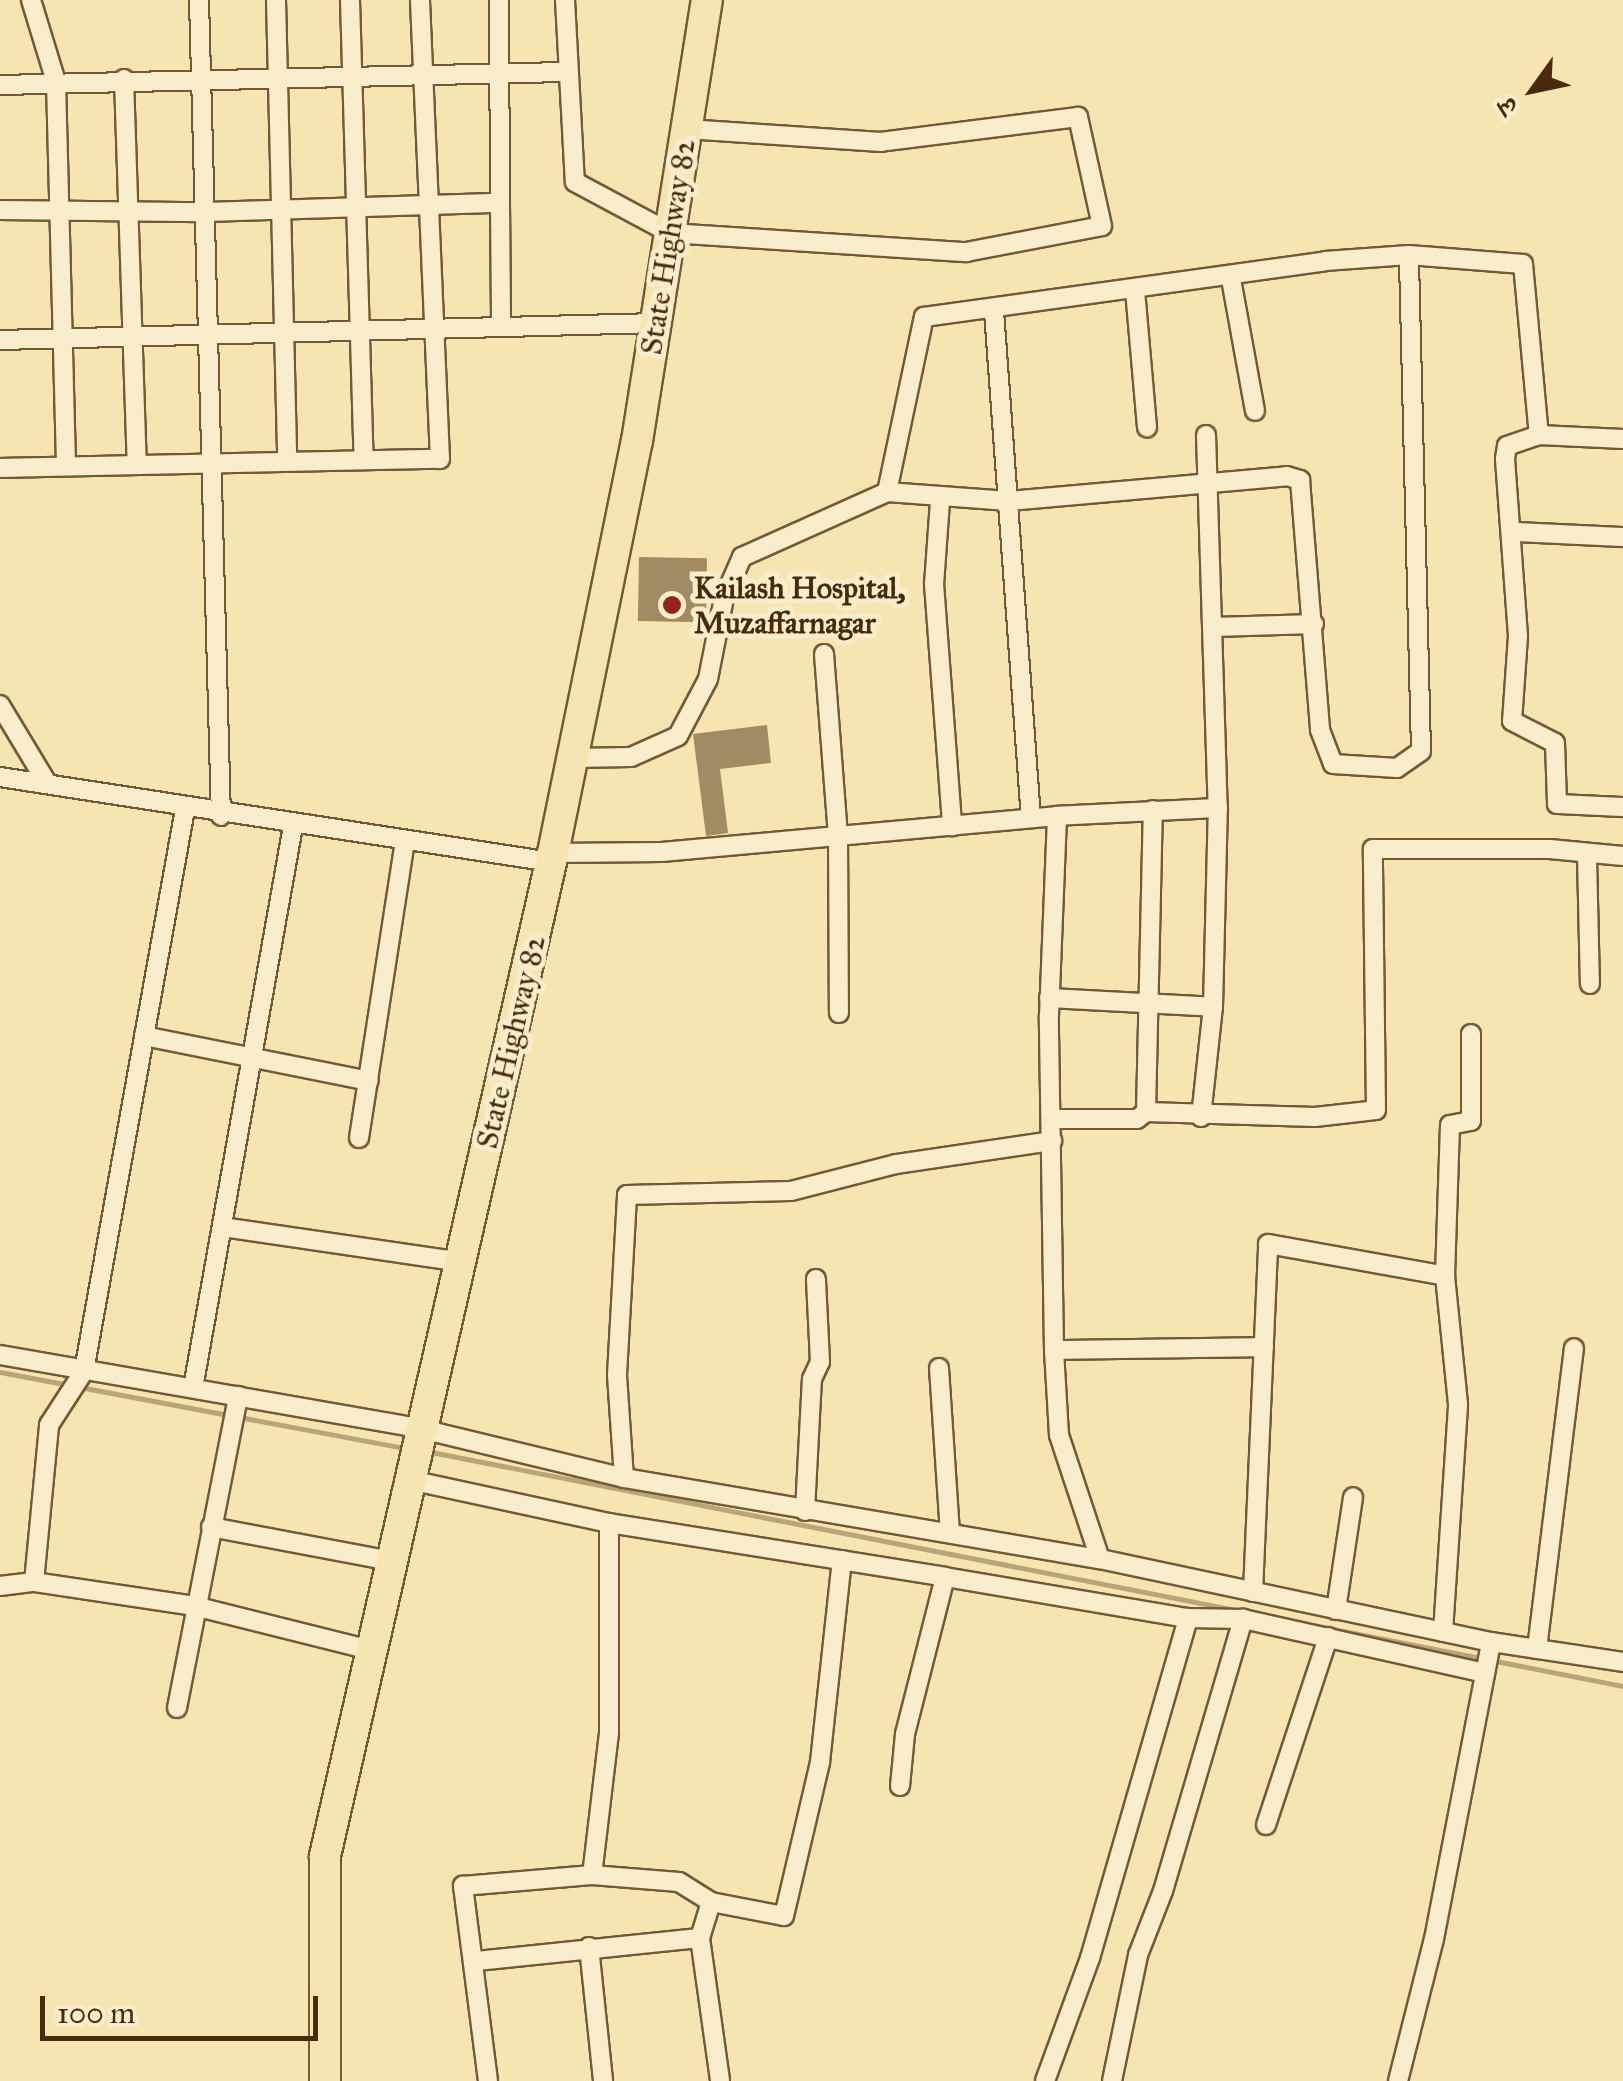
<!DOCTYPE html>
<meta charset="utf-8">
<style>
body{margin:0}
#map{position:relative;width:1623px;height:2081px;overflow:hidden;background:#f6e4b1;font-family:"IM FELL Great Primer","Noto Serif Devanagari",serif}
div>[style]{position:absolute}
[style*='--x']{left:calc(var(--x)*1px);top:calc(var(--y)*1px);width:calc(var(--w)*1px);rotate:calc(var(--a)*1deg)}
.stream>*{height:5px;margin:-2.5px;padding:0 2.5px;transform-origin:2.5px;border-radius:2.5px;background:#baa579}
.building>*{inset:0;background:#a28b62;transform-origin:0 0}
.roads{filter:drop-shadow(2px 0 #735935) drop-shadow(-2px 0 #735935) drop-shadow(0 2px #735935) drop-shadow(0 -2px #735935)}
.minor>*{height:18px;margin:-9px;padding:0 9px;transform-origin:9px;border-radius:9px;background:#f9edcc}
.primary>*{height:30px;margin:-15px;padding:0 15px;transform-origin:15px;border-radius:15px;background:#f6e4b1}
.dots>*{width:28px;height:28px;translate:-50% -50%;box-sizing:border-box;border:5px solid #f9edcc;border-radius:50%}
span{translate:-50% -50%;white-space:nowrap;text-align:center;line-height:1.15;-webkit-text-stroke:10px #f9edcc;paint-order:stroke}
.street-label{font-size:30px;color:#472b0c}
.poi-label{font-size:30px;color:#472b0c;font-weight:700}
.left{translate:0 -50%;text-align:left}
.north{position:absolute;left:1483px;top:40px;width:100px;height:100px;-webkit-text-stroke:8px #f9edcc;paint-order:stroke;rotate:237deg;font-size:28px;font-weight:700;line-height:40px;text-align:center;color:#472b0c}
.north::after{content:'';display:block;margin:auto;width:35px;height:45px;background:#472b0c;clip-path:polygon(50% 0,100% 100%,50% 72%,0 100%)}
.scale{position:absolute;left:40px;top:1996px;width:278px;height:45px;box-sizing:border-box;border:5px solid #472b0c;border-top:0;padding-left:12px;font-size:30px;line-height:35px;white-space:nowrap;color:#472b0c;-webkit-text-stroke:8px #f9edcc;paint-order:stroke}
</style>
<div id="map">
<div class="stream">
<div style="--x:0;--y:1372;--w:232;--a:10.7"></div>
<div style="--x:239;--y:1417;--w:169;--a:10.6"></div>
<div style="--x:426;--y:1451;--w:1220;--a:11.11"></div>
</div>
<div class="building">
<div style="left:639px;top:557px;width:68px;height:64px;rotate:1deg"></div>
<div style="clip-path:polygon(767px 725px,771px 763px,720px 769px,728px 833px,706px 836px,693px 734px)"></div>
</div>
<div class="roads">
<div class="minor">
<div style="--x:31;--y:0;--w:86;--a:73"></div>
<div style="--x:56;--y:82;--w:384;--a:88.5"></div>
<div style="--x:199;--y:0;--w:816;--a:88.46"></div>
<div style="--x:276;--y:0;--w:461;--a:88.6"></div>
<div style="--x:350;--y:0;--w:460;--a:88.3"></div>
<div style="--x:565;--y:0;--w:182;--a:86.9"></div>
<div style="--x:575;--y:182;--w:108;--a:28.2"></div>
<div style="--x:670;--y:233;--w:297;--a:3.7"></div>
<div style="--x:966;--y:252;--w:138;--a:-10.8"></div>
<div style="--x:1102;--y:226;--w:112;--a:-102.4"></div>
<div style="--x:1078;--y:117;--w:199;--a:172.8"></div>
<div style="--x:881;--y:142;--w:195;--a:-176.2"></div>
<div style="--x:124;--y:79;--w:385;--a:88.1"></div>
<div style="--x:0;--y:85;--w:565;--a:-1.32"></div>
<div style="--x:500;--y:203;--w:124;--a:89.5"></div>
<div style="--x:0;--y:210;--w:206;--a:0.6"></div>
<div style="--x:206;--y:212;--w:294;--a:-1.8"></div>
<div style="--x:500;--y:203;--w:203;--a:-90.3"></div>
<div style="--x:1231;--y:279;--w:134;--a:79.7"></div>
<div style="--x:1135;--y:290;--w:138;--a:85"></div>
<div style="--x:994;--y:311;--w:508;--a:85.83"></div>
<div style="--x:0;--y:340;--w:656;--a:-1.48"></div>
<div style="--x:1206;--y:435;--w:373;--a:88.2"></div>
<div style="--x:1623;--y:439;--w:84;--a:-177.3"></div>
<div style="--x:1539;--y:435;--w:34;--a:161"></div>
<div style="--x:1507;--y:446;--w:13;--a:99"></div>
<div style="--x:1505;--y:459;--w:177;--a:85.8"></div>
<div style="--x:1518;--y:636;--w:85;--a:94"></div>
<div style="--x:1512;--y:721;--w:48;--a:27.1"></div>
<div style="--x:1555;--y:743;--w:61;--a:88.1"></div>
<div style="--x:1557;--y:804;--w:66;--a:2.6"></div>
<div style="--x:0;--y:468;--w:440;--a:-1.2"></div>
<div style="--x:440;--y:459;--w:459;--a:-92.5"></div>
<div style="--x:887;--y:492;--w:179;--a:-78.1"></div>
<div style="--x:924;--y:317;--w:405;--a:-7.9"></div>
<div style="--x:1325;--y:261;--w:84;--a:-4.1"></div>
<div style="--x:1409;--y:255;--w:114;--a:4.5"></div>
<div style="--x:1523;--y:264;--w:172;--a:84.7"></div>
<div style="--x:940;--y:501;--w:83;--a:94.1"></div>
<div style="--x:934;--y:584;--w:243;--a:85.7"></div>
<div style="--x:1515;--y:532;--w:108;--a:2.7"></div>
<div style="--x:1215;--y:627;--w:99;--a:-1.7"></div>
<div style="--x:824;--y:654;--w:182;--a:85.6"></div>
<div style="--x:838;--y:835;--w:178;--a:89.7"></div>
<div style="--x:0;--y:705;--w:91;--a:58.9"></div>
<div style="--x:573;--y:758;--w:58;--a:-1"></div>
<div style="--x:631;--y:757;--w:51;--a:-24.1"></div>
<div style="--x:678;--y:736;--w:64;--a:-62.2"></div>
<div style="--x:708;--y:679;--w:83;--a:-78.8"></div>
<div style="--x:724;--y:598;--w:45;--a:-66.3"></div>
<div style="--x:742;--y:557;--w:159;--a:-24.1"></div>
<div style="--x:887;--y:492;--w:122;--a:4.2"></div>
<div style="--x:1009;--y:501;--w:279;--a:-5.1"></div>
<div style="--x:1287;--y:476;--w:14;--a:17"></div>
<div style="--x:1300;--y:480;--w:251;--a:85.4"></div>
<div style="--x:1320;--y:730;--w:36;--a:69"></div>
<div style="--x:1333;--y:764;--w:64;--a:3.6"></div>
<div style="--x:1397;--y:768;--w:29;--a:-35"></div>
<div style="--x:1421;--y:751;--w:496;--a:-91.4"></div>
<div style="--x:0;--y:777;--w:558;--a:8.77"></div>
<div style="--x:1587;--y:856;--w:128;--a:88.7"></div>
<div style="--x:1049;--y:998;--w:164;--a:3.1"></div>
<div style="--x:1213;--y:1007;--w:199;--a:-88.6"></div>
<div style="--x:1218;--y:808;--w:161;--a:177.2"></div>
<div style="--x:144;--y:1036;--w:229;--a:11.3"></div>
<div style="--x:1146;--y:1112;--w:302;--a:-88.7"></div>
<div style="--x:1201;--y:1117;--w:111;--a:-83.8"></div>
<div style="--x:1051;--y:1119;--w:86;--a:0"></div>
<div style="--x:1137;--y:1119;--w:11;--a:-38"></div>
<div style="--x:1146;--y:1112;--w:169;--a:1.7"></div>
<div style="--x:1315;--y:1117;--w:61;--a:-6.5"></div>
<div style="--x:1376;--y:1110;--w:261;--a:-90.7"></div>
<div style="--x:1373;--y:849;--w:177;--a:0"></div>
<div style="--x:1550;--y:849;--w:73;--a:5.5"></div>
<div style="--x:359;--y:1138;--w:301;--a:-81.2"></div>
<div style="--x:222;--y:1227;--w:242;--a:8.3"></div>
<div style="--x:1054;--y:1350;--w:210;--a:-0.8"></div>
<div style="--x:0;--y:1355;--w:428;--a:9.9"></div>
<div style="--x:422;--y:1429;--w:208;--a:13.6"></div>
<div style="--x:624;--y:1478;--w:483;--a:9.7"></div>
<div style="--x:1100;--y:1559;--w:131;--a:-108.3"></div>
<div style="--x:1059;--y:1435;--w:85;--a:-93.4"></div>
<div style="--x:1054;--y:1350;--w:334;--a:-90.9"></div>
<div style="--x:1049;--y:1016;--w:200;--a:-87.7"></div>
<div style="--x:1057;--y:816;--w:397;--a:174.8"></div>
<div style="--x:662;--y:852;--w:109;--a:179.5"></div>
<div style="--x:939;--y:1368;--w:164;--a:86.2"></div>
<div style="--x:193;--y:1388;--w:571;--a:-79.91"></div>
<div style="--x:624;--y:1478;--w:103;--a:-93.9"></div>
<div style="--x:617;--y:1375;--w:180;--a:-86.8"></div>
<div style="--x:627;--y:1195;--w:164;--a:-1.4"></div>
<div style="--x:791;--y:1191;--w:108;--a:-14.4"></div>
<div style="--x:896;--y:1164;--w:158;--a:-8.4"></div>
<div style="--x:410;--y:1480;--w:204;--a:12.2"></div>
<div style="--x:609;--y:1523;--w:210;--a:90"></div>
<div style="--x:609;--y:1733;--w:143;--a:96.8"></div>
<div style="--x:805;--y:1511;--w:132;--a:-87"></div>
<div style="--x:812;--y:1379;--w:19;--a:-65"></div>
<div style="--x:820;--y:1362;--w:83;--a:-92.8"></div>
<div style="--x:609;--y:1523;--w:340;--a:9.1"></div>
<div style="--x:211;--y:1527;--w:183;--a:10.7"></div>
<div style="--x:1100;--y:1559;--w:400;--a:12"></div>
<div style="--x:1491;--y:1642;--w:134;--a:8.6"></div>
<div style="--x:34;--y:1582;--w:158;--a:-84.5"></div>
<div style="--x:49;--y:1425;--w:64;--a:-57.1"></div>
<div style="--x:84;--y:1371;--w:571;--a:-79.81"></div>
<div style="--x:0;--y:1586;--w:34;--a:-7"></div>
<div style="--x:34;--y:1582;--w:162;--a:8.5"></div>
<div style="--x:194;--y:1606;--w:182;--a:14"></div>
<div style="--x:1253;--y:1592;--w:348;--a:-87.5"></div>
<div style="--x:1268;--y:1244;--w:180;--a:10.2"></div>
<div style="--x:1336;--y:1610;--w:114;--a:-81.4"></div>
<div style="--x:1443;--y:1632;--w:228;--a:-86.2"></div>
<div style="--x:1458;--y:1404;--w:129;--a:-95.8"></div>
<div style="--x:1445;--y:1276;--w:151;--a:-88.1"></div>
<div style="--x:1450;--y:1125;--w:21;--a:-11"></div>
<div style="--x:1471;--y:1121;--w:87;--a:-90"></div>
<div style="--x:1537;--y:1649;--w:303;--a:-83"></div>
<div style="--x:177;--y:1708;--w:318;--a:-78.9"></div>
<div style="--x:900;--y:1786;--w:52;--a:-84.5"></div>
<div style="--x:905;--y:1734;--w:162;--a:-75.7"></div>
<div style="--x:945;--y:1577;--w:246;--a:9.6"></div>
<div style="--x:1188;--y:1618;--w:55;--a:1"></div>
<div style="--x:1243;--y:1619;--w:248;--a:12.6"></div>
<div style="--x:1266;--y:1825;--w:198;--a:-71.7"></div>
<div style="--x:711;--y:1902;--w:38;--a:107"></div>
<div style="--x:700;--y:1938;--w:144;--a:82"></div>
<div style="--x:589;--y:1947;--w:135;--a:84"></div>
<div style="--x:476;--y:1961;--w:225;--a:-5.9"></div>
<div style="--x:488;--y:2081;--w:197;--a:-97.3"></div>
<div style="--x:463;--y:1886;--w:129;--a:-4.9"></div>
<div style="--x:592;--y:1875;--w:87;--a:4.6"></div>
<div style="--x:679;--y:1882;--w:38;--a:32"></div>
<div style="--x:711;--y:1902;--w:74;--a:10.9"></div>
<div style="--x:784;--y:1916;--w:158;--a:-76.8"></div>
<div style="--x:820;--y:1762;--w:203;--a:-83.8"></div>
<div style="--x:1045;--y:2081;--w:131;--a:-69.9"></div>
<div style="--x:1090;--y:1958;--w:354;--a:-73.9"></div>
<div style="--x:1112;--y:2081;--w:129;--a:-78.3"></div>
<div style="--x:1138;--y:1955;--w:69;--a:-68.7"></div>
<div style="--x:1163;--y:1891;--w:284;--a:-73.6"></div>
<div style="--x:1398;--y:2081;--w:146;--a:-75.8"></div>
<div style="--x:1434;--y:1939;--w:302;--a:-79.1"></div>
</div>
<div class="primary">
<div style="--x:325;--y:2081;--w:225;--a:-90"></div>
<div style="--x:325;--y:1856;--w:1029;--a:-77.19"></div>
<div style="--x:553;--y:853;--w:420;--a:-78.5"></div>
<div style="--x:637;--y:441;--w:447;--a:-81"></div>
</div>
</div>
<div class="dots">
<div style="left:672px;top:605px;background:#8f2418"></div>
</div>
<div class="street-label">
<span style="left:668px;top:247px;rotate:-81deg">State Highway 82</span>
<span style="left:511px;top:1042px;rotate:-77deg">State Highway 82</span>
</div>
<div class="poi-label">
<span class="left" style="left:694px;top:605px">Kailash Hospital,<br>Muzaffarnagar</span>
</div>
<div class="north">उ</div>
<div class="scale">100 m</div>
</div>
